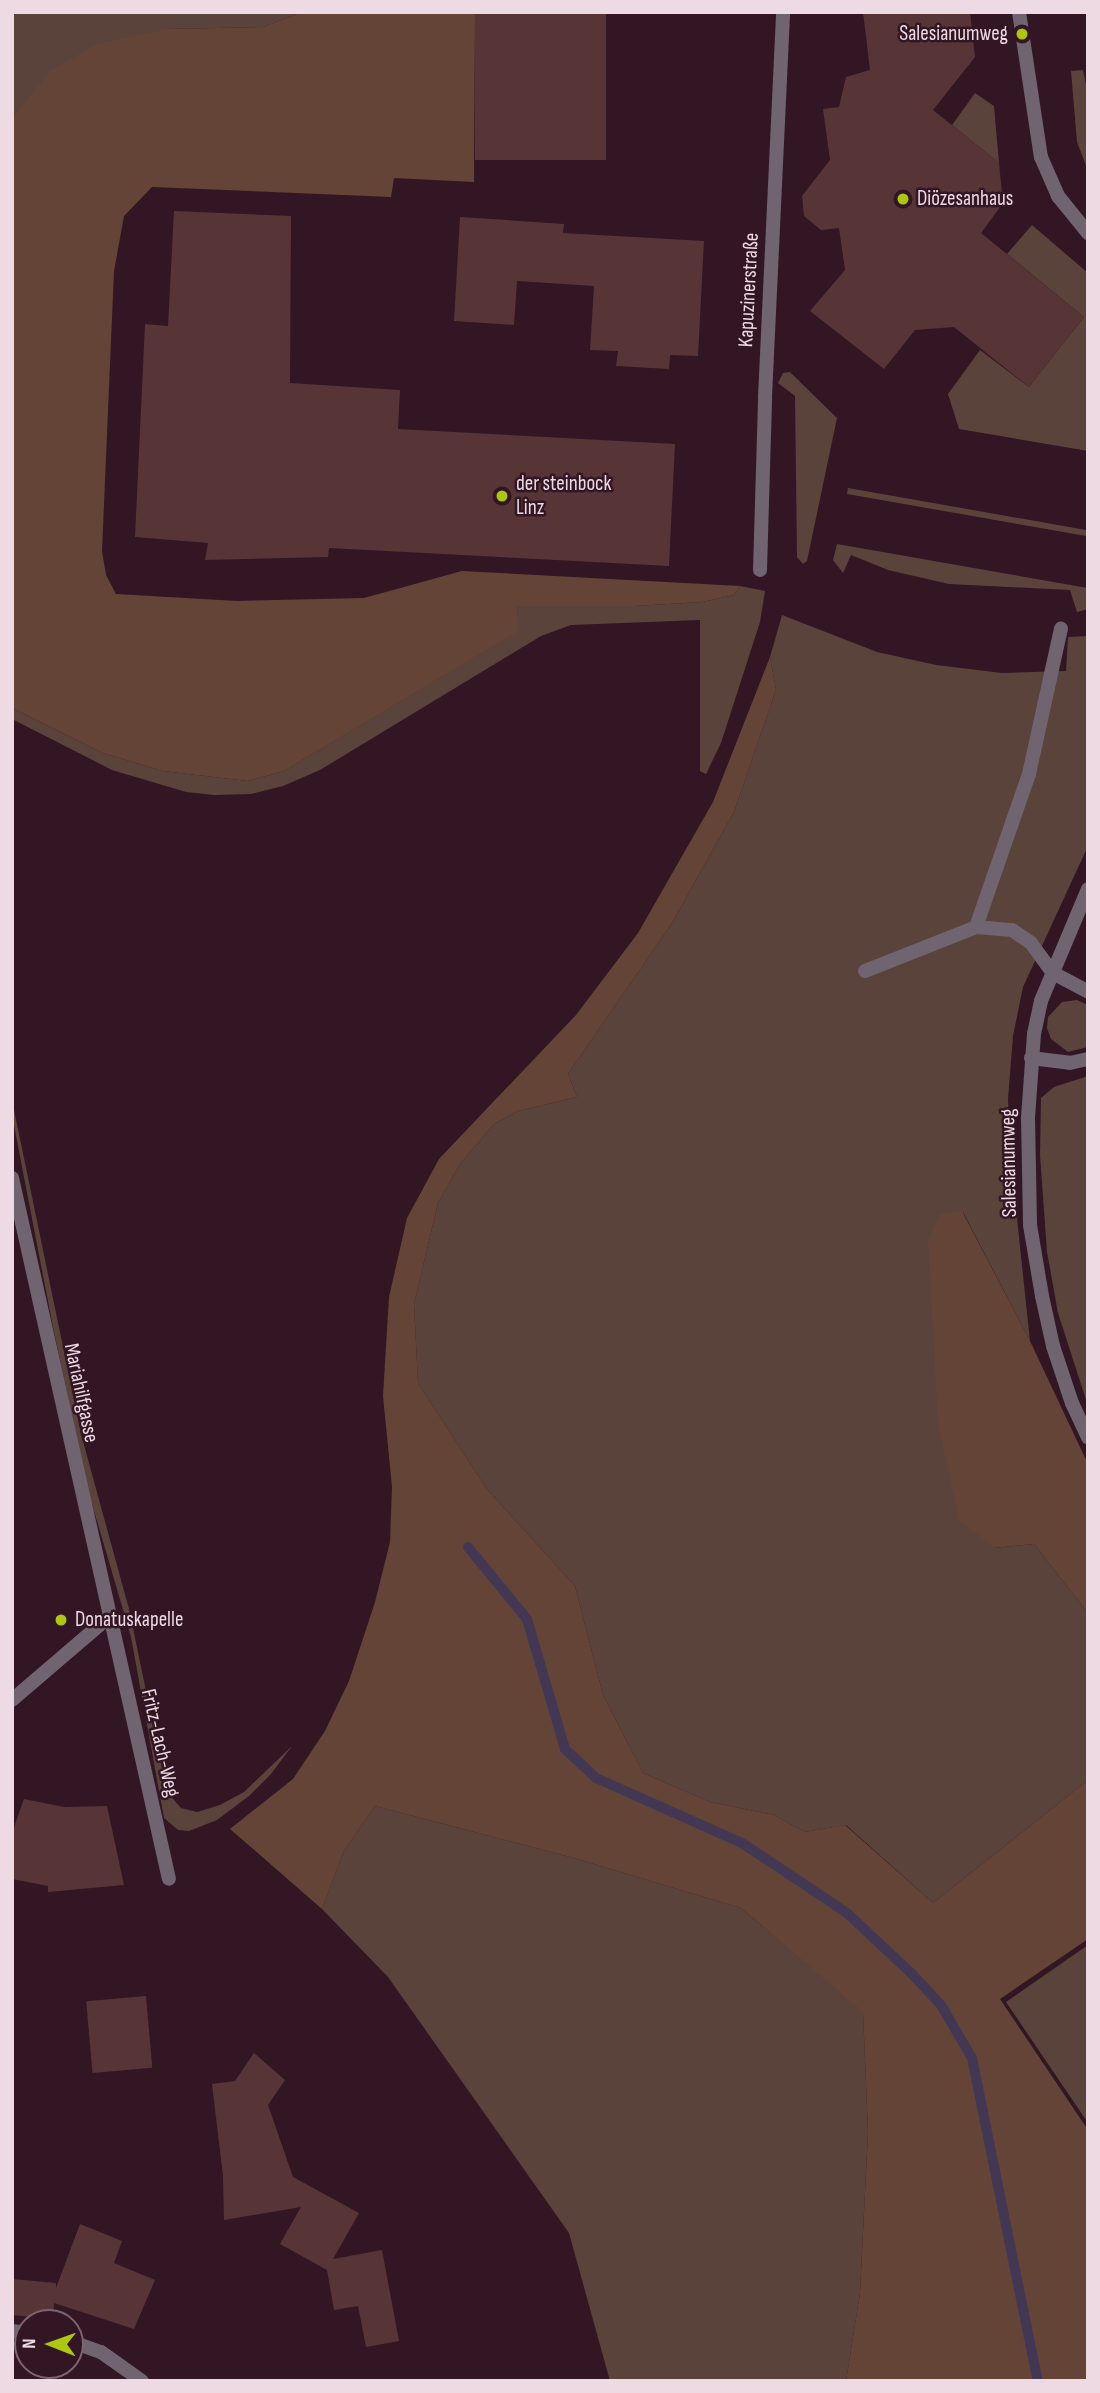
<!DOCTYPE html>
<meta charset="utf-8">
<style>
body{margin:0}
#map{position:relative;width:1100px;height:2393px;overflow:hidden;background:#321624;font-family:"Sofia Sans Condensed",sans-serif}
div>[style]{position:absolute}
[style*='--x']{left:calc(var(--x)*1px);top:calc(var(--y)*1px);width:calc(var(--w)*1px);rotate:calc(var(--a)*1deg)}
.green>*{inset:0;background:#59433b;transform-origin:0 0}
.forest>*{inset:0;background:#654438}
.stream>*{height:10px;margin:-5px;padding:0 5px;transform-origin:5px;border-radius:5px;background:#423854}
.building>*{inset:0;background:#573537;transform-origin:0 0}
.service>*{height:14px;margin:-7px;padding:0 7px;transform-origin:7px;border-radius:7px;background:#6f6470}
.minor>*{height:14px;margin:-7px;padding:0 7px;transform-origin:7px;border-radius:7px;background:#6f6470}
.tertiary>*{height:14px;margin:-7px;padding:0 7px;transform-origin:7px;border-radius:7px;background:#6f6470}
.dots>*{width:19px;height:19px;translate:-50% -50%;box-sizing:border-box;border:4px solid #321624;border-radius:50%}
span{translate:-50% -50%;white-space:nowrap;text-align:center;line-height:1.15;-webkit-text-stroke:5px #321624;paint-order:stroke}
.poi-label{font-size:21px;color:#eedae2}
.right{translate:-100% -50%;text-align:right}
.left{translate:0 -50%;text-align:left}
.street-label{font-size:21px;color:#eedae2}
.frame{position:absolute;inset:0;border:14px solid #eedae2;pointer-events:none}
.north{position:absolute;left:14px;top:2309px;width:70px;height:70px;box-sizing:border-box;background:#321624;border:2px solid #7d6470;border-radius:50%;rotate:271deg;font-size:19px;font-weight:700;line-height:28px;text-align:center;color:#eedae2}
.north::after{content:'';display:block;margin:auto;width:24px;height:32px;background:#acc611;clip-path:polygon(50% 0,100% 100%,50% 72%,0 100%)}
</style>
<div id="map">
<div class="green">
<div style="clip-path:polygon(12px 12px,302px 12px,263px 27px,167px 29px,12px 119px)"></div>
<div style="clip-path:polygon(1083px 70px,1088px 95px,1088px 171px,1077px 142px,1071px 71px)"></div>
<div style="clip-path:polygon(975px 93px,994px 106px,999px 163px,952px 125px)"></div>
<div style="clip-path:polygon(1032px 225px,1088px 273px,1088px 451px,959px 429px,948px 394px,980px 350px,1029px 387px,1084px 317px,1007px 254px)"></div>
<div style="clip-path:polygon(790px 372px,837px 418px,807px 561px,803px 564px,797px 557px,795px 396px,778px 383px,783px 373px)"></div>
<div style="left:848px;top:488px;width:243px;height:6px;rotate:10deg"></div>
<div style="clip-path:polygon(837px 544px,1088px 588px,1088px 609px,1077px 612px,1070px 590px,949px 584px,888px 570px,851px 555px,843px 573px,833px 560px)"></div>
<div style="clip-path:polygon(740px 586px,765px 591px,760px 622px,721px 743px,706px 774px,700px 771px,700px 620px,571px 625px,541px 636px,320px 770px,283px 786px,251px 794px,214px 795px,186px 792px,112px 770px,12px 719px,12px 708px,103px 753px,163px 771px,248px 781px,284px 771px,518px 631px,517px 606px,634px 606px,702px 602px,734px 595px)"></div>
<div style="clip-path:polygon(782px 615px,877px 652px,936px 665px,1002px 673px,1066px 671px,1068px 637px,1088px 636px,1088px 846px,1023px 987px,1013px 1036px,1008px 1099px,1011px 1162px,1030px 1341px,963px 1212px,994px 1548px,1034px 1544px,1088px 1613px,1088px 1780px,933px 1903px,846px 1825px,805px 1832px,774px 1815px,710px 1802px,643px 1773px,603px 1695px,575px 1586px,486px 1488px,418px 1383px,414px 1304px,438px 1203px,460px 1164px,494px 1124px,518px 1111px,577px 1097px,568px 1074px,672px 923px,734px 812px,776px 690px,770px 657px)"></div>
<div style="clip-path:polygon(1077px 1000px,1088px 1005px,1088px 1047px,1068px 1052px,1051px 1039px,1047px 1028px,1048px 1017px,1062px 1002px)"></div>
<div style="clip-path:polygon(1088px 1076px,1088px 1406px,1058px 1313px,1047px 1252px,1040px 1155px,1041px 1098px,1054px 1087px)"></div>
<div style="clip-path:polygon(12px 1100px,81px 1434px,129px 1609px,167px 1792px,181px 1808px,197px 1812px,220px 1805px,244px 1792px,292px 1746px,271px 1774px,249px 1796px,217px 1820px,189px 1831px,178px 1830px,164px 1818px,131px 1637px,87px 1487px,52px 1322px,12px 1115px)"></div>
<div style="clip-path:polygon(375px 1806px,574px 1858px,741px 1908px,863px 2011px,868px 2132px,860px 2293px,846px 2381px,610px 2381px,569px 2233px,388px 1977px,322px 1909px,344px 1851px)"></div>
<div style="clip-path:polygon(1088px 1945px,1088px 2123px,1006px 2002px)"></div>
</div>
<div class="forest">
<div style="clip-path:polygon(302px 12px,475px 12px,474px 182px,394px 178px,391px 197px,152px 187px,124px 216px,114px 271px,102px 551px,106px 575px,116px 594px,237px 601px,364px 598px,462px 571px,740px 586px,734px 595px,702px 602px,634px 606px,517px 606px,519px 631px,284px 771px,248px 781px,163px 771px,103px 753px,12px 708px,12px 119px,50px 71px,97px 44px,167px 29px,263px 27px)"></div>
<div style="clip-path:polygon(770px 657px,776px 690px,734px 812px,672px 923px,568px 1074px,577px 1097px,518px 1111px,494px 1124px,460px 1164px,438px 1203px,414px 1304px,418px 1383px,486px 1488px,575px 1586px,603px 1695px,643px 1773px,710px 1802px,774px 1815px,805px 1832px,845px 1825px,933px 1903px,1088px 1780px,1088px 1939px,1000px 1999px,1088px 2130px,1088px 2381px,846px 2381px,860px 2293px,868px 2132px,863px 2012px,741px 1908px,574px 1858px,375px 1806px,344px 1851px,322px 1909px,230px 1829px,293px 1779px,325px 1731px,349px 1681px,375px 1602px,390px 1542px,392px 1487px,383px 1396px,389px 1297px,407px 1218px,439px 1159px,576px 1015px,638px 933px,713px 802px)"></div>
<div style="clip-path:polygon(962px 1211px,1030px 1341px,1088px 1464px,1088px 1613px,1034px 1544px,994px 1548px,959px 1520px,938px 1425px,928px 1241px,939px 1214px)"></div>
</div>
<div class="stream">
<div style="--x:468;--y:1547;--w:93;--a:50.7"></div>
<div style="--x:527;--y:1619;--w:135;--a:73.7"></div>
<div style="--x:565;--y:1749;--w:42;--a:43.1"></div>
<div style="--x:596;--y:1778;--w:160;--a:24"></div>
<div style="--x:742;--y:1843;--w:126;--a:33.7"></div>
<div style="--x:847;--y:1913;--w:89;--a:43.2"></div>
<div style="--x:912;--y:1974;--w:42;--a:46.9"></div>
<div style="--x:941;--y:2005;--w:61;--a:59.7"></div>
<div style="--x:972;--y:2058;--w:330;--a:78.5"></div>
</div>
<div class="building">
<div style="left:475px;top:12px;width:131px;height:148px"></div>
<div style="clip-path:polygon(863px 12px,970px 12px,975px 57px,933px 110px,999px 163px,1003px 203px,981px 233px,1084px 317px,1029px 387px,954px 327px,915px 330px,884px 369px,810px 311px,845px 270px,839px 228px,821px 230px,804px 216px,802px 196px,830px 160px,823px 109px,839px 107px,846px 77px,870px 70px)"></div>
<div style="clip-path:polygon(174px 211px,291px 216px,290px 383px,400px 390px,398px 429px,675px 444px,669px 566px,329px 548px,328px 557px,205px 560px,208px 543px,135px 537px,145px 324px,168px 326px)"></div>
<div style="clip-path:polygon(460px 217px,564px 224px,563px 233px,704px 241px,698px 356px,670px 355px,669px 369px,616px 366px,618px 351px,590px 350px,594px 286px,517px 281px,514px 325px,454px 321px)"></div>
<div style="clip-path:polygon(24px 1799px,64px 1807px,107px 1806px,124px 1885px,48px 1892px,48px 1886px,12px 1879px,12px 1833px)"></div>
<div style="left:146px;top:1996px;width:72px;height:60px;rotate:85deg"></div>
<div style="clip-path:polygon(254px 2053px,285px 2080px,268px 2105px,293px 2177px,359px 2213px,333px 2259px,382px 2250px,399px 2341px,366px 2347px,358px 2306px,334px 2310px,327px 2270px,280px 2244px,301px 2207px,224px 2220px,223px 2176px,212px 2084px,235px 2081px)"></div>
<div style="clip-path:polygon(80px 2224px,122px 2241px,114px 2263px,155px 2280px,134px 2329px,54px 2303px,53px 2319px,12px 2315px,12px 2279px,56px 2283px,56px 2288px)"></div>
</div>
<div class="service">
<div style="--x:1088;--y:889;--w:121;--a:112.8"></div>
<div style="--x:1041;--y:1001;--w:34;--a:102"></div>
<div style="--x:1034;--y:1034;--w:84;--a:94.1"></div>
<div style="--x:1028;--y:1118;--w:107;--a:88.9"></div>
<div style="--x:1030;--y:1225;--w:72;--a:80.4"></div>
<div style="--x:1042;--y:1296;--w:51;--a:77.6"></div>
<div style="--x:1053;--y:1346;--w:60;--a:71.6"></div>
<div style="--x:1072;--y:1403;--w:38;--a:65"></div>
<div style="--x:976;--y:927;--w:162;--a:-70.9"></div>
<div style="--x:1029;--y:774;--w:149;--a:-77.6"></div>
<div style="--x:865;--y:971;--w:119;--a:-21.6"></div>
<div style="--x:976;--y:927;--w:36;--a:5"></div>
<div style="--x:1012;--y:930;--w:23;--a:34"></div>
<div style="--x:1031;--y:943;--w:37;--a:54"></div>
<div style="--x:1053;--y:973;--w:40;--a:28"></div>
<div style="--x:1031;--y:1058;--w:39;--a:7"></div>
<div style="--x:1070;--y:1063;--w:18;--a:-13"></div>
</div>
<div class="minor">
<div style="--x:760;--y:570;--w:173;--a:-88.3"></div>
<div style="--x:765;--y:397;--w:385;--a:-87.3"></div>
<div style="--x:12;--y:1178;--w:718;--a:77.38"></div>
<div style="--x:12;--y:1700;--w:128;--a:-40.6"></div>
<div style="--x:12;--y:2331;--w:16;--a:7"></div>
<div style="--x:70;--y:2341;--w:33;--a:20"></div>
<div style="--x:101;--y:2352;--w:50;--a:35.3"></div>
</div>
<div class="tertiary">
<div style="--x:1019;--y:12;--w:147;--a:81.4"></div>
<div style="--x:1041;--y:157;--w:43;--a:66.4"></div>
<div style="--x:1058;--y:196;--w:48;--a:51"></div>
</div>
<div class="dots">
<div style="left:1022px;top:34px;background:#acc611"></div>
<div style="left:903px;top:199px;background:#acc611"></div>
<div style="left:502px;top:496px;background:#acc611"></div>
<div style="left:61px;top:1620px;background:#acc611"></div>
</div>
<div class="poi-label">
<span class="right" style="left:1008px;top:34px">Salesianumweg</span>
<span class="left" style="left:917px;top:199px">Diözesanhaus</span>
<span class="left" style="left:516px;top:496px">der steinbock<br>Linz</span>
<span class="left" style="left:75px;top:1620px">Donatuskapelle</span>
</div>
<div class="street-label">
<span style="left:749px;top:290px;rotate:-87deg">Kapuzinerstraße</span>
<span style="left:1009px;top:1163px;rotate:-91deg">Salesianumweg</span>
<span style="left:81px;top:1393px;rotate:78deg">Mariahilfgasse</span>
<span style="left:160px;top:1743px;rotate:77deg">Fritz-Lach-Weg</span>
</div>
<div class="frame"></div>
<div class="north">N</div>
</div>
